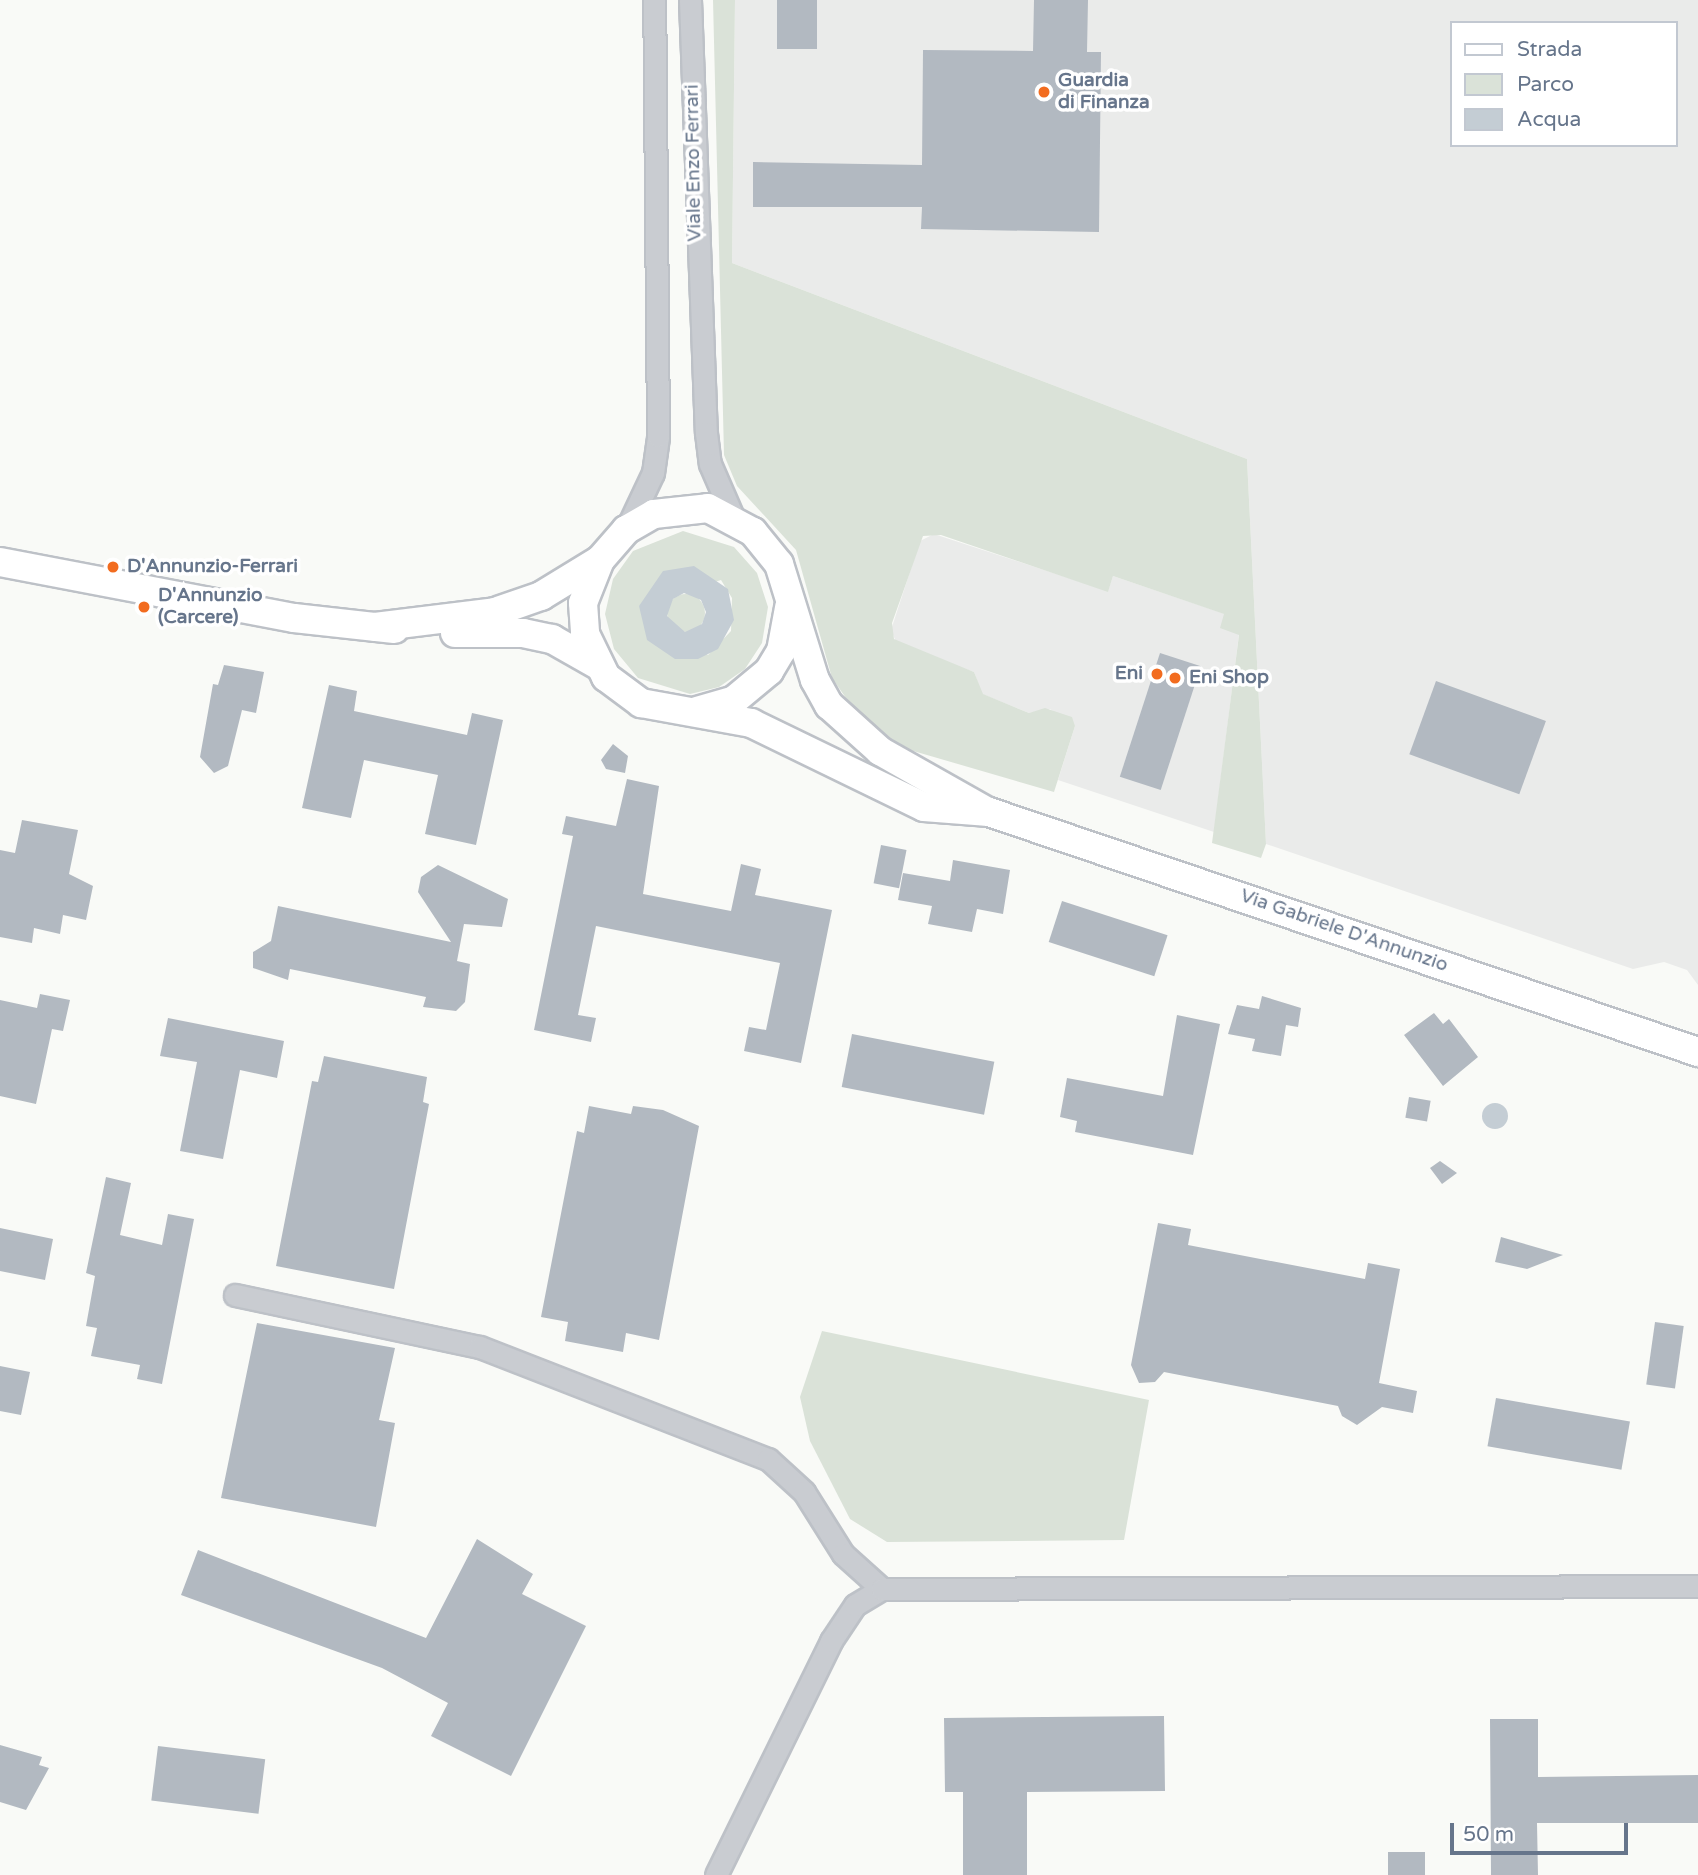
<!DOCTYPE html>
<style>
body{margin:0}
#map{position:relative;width:1698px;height:1875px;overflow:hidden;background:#f9faf7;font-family:"Varela Round",sans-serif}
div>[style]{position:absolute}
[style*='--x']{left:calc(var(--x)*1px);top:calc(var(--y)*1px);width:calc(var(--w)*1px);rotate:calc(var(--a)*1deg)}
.built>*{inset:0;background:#eaebea}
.green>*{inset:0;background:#dae2d8}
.round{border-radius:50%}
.water>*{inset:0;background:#c4cdd4}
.building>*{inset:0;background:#b2b9c1;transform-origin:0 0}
.roads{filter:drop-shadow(2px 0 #bdc1c7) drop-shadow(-2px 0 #bdc1c7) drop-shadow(0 2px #bdc1c7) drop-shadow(0 -2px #bdc1c7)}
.minor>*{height:21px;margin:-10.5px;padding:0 10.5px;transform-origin:10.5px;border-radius:10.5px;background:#c9ccd1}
.secondary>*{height:28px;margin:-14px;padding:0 14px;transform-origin:14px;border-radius:14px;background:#fff}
.dots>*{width:19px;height:19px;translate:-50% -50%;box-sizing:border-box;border:4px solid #fff;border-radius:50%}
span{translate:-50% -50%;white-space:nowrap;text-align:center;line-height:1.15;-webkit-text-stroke:7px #fff;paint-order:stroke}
.poi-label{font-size:19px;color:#66758b;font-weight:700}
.left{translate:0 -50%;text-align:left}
.right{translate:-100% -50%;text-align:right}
.street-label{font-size:19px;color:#66758b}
.legend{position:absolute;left:1450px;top:21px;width:228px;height:126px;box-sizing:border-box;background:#fff;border:2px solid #c2c8d1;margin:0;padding:9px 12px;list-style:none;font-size:21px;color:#66758b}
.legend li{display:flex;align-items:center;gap:14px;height:35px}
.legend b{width:35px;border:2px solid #c2c8d1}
.scale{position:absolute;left:1450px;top:1823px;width:178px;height:32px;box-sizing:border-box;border:4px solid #66758b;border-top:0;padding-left:9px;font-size:21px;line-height:24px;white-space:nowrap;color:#66758b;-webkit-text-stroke:5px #fff;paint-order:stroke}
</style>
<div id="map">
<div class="built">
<div style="clip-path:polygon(evenodd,735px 0,1698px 0,1698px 985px,1687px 970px,1664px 962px,1633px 969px,1266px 844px,1247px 459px,732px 263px,735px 0,1451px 23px,1675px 23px,1675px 145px,1451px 145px,1451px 23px)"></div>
<div style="clip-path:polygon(934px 534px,1108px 591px,1113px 576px,1225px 614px,1239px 634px,1214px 832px,1058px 780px,1075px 726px,1050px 709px,1029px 713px,982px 694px,974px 672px,897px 644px,891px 630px,920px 541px)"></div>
</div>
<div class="green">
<div style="clip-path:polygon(713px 0,735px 0,732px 263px,1247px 459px,1266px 844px,1261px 858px,1212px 843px,1239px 635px,1220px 628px,1224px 614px,1113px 576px,1108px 592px,941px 535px,923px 536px,892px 623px,894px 639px,974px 672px,983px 694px,1029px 713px,1045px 708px,1072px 717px,1075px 726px,1054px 792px,903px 748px,853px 708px,832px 678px,796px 550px,737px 486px,724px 455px)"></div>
<div style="clip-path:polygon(evenodd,683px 531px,734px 547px,757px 573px,768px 607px,762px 643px,745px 669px,719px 687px,690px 694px,638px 678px,614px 649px,605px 614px,613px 579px,633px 551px,683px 531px,721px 580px,732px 598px,731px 631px,708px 655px,639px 606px,721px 580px)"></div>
<div class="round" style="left:667px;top:594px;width:38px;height:38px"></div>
<div style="clip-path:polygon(822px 1331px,1149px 1400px,1124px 1540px,887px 1542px,850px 1519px,810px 1441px,800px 1397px)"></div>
</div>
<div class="water">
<div style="clip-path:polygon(evenodd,694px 566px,728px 589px,734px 620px,718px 649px,698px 659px,675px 659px,647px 640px,639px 606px,663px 571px,694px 566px,684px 593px,701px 600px,706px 612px,702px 624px,685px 632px,667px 616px,673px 599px,684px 593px)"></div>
<div class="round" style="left:1482px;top:1103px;width:26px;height:26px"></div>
</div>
<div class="building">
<div style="left:777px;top:0;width:40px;height:49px"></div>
<div style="clip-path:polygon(1034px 0,1088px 0,1087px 52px,1101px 52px,1099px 232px,921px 229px,922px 207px,753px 207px,753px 162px,922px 165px,923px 50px,1033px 51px)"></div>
<div style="left:1160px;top:653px;width:43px;height:130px;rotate:18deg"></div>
<div style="clip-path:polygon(224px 665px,264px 672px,256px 713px,242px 710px,228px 766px,214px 773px,200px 757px,213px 684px,218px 685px)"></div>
<div style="left:1436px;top:681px;width:117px;height:78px;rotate:20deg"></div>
<div style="clip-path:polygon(329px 685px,357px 691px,354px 711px,467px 735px,472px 713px,503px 720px,476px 845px,425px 834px,438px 775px,364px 760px,351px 818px,302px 808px)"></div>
<div style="clip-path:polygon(613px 744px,628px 756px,625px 773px,606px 769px,601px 760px)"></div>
<div style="clip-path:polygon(627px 779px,659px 786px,643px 894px,731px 911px,741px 864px,761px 869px,755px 895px,832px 910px,801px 1063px,744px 1051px,749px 1027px,766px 1030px,780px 963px,596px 926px,578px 1015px,596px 1018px,591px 1042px,534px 1030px,573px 836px,562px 834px,566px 816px,616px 826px)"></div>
<div style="clip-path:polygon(22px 820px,78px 830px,69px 874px,93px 886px,86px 920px,63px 915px,60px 934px,34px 928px,32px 943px,0 937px,0 850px,15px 853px)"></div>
<div style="left:881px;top:845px;width:26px;height:39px;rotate:11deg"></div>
<div style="clip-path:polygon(953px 860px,1010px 870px,1003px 914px,977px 909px,972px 932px,928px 924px,932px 906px,898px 900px,903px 873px,950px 881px)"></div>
<div style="clip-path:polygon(438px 865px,508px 899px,502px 927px,464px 924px,457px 961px,470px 964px,465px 1002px,456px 1011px,423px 1007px,426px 997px,290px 969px,288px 980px,253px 968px,253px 952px,271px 941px,278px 906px,451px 942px,418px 892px,421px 877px)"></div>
<div style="left:1062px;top:901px;width:111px;height:43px;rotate:18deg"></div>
<div style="clip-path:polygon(40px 994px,70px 1000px,63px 1031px,52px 1029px,36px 1104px,0 1096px,0 1000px,37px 1008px)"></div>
<div style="clip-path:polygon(1262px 996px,1301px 1008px,1298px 1027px,1286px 1025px,1281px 1056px,1252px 1051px,1255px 1039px,1228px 1034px,1237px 1005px,1259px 1009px)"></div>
<div style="clip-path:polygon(1434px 1013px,1443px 1024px,1449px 1019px,1478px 1057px,1443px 1086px,1404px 1035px)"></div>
<div style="clip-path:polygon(1177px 1015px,1220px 1024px,1193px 1155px,1075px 1132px,1077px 1121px,1060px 1117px,1067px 1078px,1163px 1096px)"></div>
<div style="clip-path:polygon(168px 1018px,284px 1041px,277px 1078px,240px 1070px,223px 1159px,180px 1151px,197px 1062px,160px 1056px)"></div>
<div style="left:852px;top:1034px;width:145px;height:54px;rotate:11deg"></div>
<div style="clip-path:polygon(324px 1056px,427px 1077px,423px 1102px,429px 1104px,394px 1289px,276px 1266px,312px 1081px,318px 1082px)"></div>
<div style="left:1409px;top:1097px;width:22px;height:21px;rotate:10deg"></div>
<div style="clip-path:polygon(589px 1106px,631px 1114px,633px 1106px,663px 1110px,699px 1126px,659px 1340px,626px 1333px,623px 1352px,565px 1341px,568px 1322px,541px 1317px,577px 1131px,584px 1133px)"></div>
<div style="clip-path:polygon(1440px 1161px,1457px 1173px,1442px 1184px,1430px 1168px)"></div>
<div style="clip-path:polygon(106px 1177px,131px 1183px,120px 1235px,162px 1245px,168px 1214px,194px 1219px,162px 1384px,137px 1379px,140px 1365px,91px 1356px,97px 1328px,86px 1326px,95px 1276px,86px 1273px)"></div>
<div style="clip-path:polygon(1158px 1223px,1191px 1229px,1188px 1245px,1365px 1279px,1368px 1263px,1400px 1269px,1379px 1383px,1417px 1391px,1413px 1413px,1382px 1407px,1357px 1425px,1342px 1416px,1338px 1406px,1164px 1372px,1155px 1382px,1139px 1383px,1131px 1365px)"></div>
<div style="clip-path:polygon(0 1228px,53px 1239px,45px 1280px,0 1271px)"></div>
<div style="clip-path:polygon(1501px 1237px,1563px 1255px,1527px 1269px,1495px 1262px)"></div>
<div style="left:1655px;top:1322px;width:29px;height:63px;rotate:8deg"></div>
<div style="clip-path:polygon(257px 1323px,395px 1348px,379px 1420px,395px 1423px,376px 1527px,221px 1498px)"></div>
<div style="clip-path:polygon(0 1366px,30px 1372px,21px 1415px,0 1411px)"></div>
<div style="left:1496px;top:1398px;width:136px;height:49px;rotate:10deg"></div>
<div style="clip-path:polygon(477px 1539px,533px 1574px,522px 1594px,586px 1626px,511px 1776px,431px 1736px,448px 1703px,382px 1668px,181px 1595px,198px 1550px,426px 1638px)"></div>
<div style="clip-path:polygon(1164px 1716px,1165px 1791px,1027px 1792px,1027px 1875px,963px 1875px,963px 1792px,945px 1792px,944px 1718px)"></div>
<div style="clip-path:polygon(1490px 1719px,1538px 1719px,1538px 1777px,1698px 1775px,1698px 1823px,1537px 1823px,1538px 1875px,1491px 1875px)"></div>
<div style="clip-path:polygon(0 1745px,42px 1757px,39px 1765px,49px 1768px,26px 1810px,0 1802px)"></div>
<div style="left:158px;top:1746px;width:108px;height:55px;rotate:7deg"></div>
<div style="left:1388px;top:1852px;width:37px;height:23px"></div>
</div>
<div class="roads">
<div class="minor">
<div style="--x:690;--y:0;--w:433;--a:87.9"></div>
<div style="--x:706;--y:433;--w:31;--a:83"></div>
<div style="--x:710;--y:464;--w:58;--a:66.5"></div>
<div style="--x:626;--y:530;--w:63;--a:-64.7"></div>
<div style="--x:653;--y:473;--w:37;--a:-82"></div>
<div style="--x:658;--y:436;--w:436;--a:-90.5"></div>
<div style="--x:235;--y:1295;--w:250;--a:12"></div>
<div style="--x:480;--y:1347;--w:309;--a:21.3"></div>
<div style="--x:768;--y:1459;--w:49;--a:42.5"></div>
<div style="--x:804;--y:1492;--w:73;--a:57.8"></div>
<div style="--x:843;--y:1554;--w:52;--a:41.9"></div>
<div style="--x:716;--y:1875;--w:261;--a:-63.8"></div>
<div style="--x:831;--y:1641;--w:43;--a:-56.3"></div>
<div style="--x:855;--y:1605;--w:31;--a:-31"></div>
<div style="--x:882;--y:1589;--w:816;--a:-0.21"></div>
</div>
<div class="secondary">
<div style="--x:600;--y:560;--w:46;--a:111.6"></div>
<div style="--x:583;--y:603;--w:31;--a:86"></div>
<div style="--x:585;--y:634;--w:48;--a:64"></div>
<div style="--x:606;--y:677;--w:44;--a:36.6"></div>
<div style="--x:641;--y:703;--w:112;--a:10.3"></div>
<div style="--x:751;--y:723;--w:192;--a:25.9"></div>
<div style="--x:924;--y:807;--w:65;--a:4.4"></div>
<div style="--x:989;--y:812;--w:749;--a:18.7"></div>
<div style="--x:0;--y:562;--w:299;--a:10.8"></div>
<div style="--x:294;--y:618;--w:101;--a:6.3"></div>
<div style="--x:375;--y:627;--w:121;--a:-7.1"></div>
<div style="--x:495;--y:612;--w:49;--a:-19.2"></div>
<div style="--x:541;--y:596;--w:69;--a:-31.4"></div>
<div style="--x:600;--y:560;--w:40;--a:-49"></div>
<div style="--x:626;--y:530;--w:32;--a:-30"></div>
<div style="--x:654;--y:514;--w:54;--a:-6.3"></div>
<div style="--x:708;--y:508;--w:51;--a:28.1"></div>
<div style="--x:753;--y:532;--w:41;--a:50.9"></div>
<div style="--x:779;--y:564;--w:121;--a:72.8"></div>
<div style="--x:815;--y:680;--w:29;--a:61"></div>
<div style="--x:829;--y:705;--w:69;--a:42"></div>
<div style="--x:880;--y:751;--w:122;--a:29.5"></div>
<div style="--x:455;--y:633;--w:68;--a:0"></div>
<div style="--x:523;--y:633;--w:30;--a:12"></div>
<div style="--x:552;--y:639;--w:53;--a:29.5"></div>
<div style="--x:697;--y:711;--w:37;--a:-16"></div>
<div style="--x:733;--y:701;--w:47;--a:-39.8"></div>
<div style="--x:769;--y:671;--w:23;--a:-59"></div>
<div style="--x:781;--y:651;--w:44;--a:-79.5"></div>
</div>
</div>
<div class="dots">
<div style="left:1044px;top:92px;background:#f26c1f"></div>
<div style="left:113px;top:567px;background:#f26c1f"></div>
<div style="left:144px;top:607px;background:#f26c1f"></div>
<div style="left:1157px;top:674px;background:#f26c1f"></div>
<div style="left:1175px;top:678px;background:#f26c1f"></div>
</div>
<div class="poi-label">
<span class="left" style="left:1058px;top:92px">Guardia<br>di Finanza</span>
<span class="left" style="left:127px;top:567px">D'Annunzio-Ferrari</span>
<span class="left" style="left:158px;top:607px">D'Annunzio<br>(Carcere)</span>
<span class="right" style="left:1143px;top:674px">Eni</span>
<span class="left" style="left:1189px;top:678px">Eni Shop</span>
</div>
<div class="street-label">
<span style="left:694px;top:163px;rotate:-91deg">Viale Enzo Ferrari</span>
<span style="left:1344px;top:931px;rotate:19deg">Via Gabriele D'Annunzio</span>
</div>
<ul class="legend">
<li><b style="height:9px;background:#fff"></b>Strada</li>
<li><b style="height:19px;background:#dae2d8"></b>Parco</li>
<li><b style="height:19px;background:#c4cdd4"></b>Acqua</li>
</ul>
<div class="scale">50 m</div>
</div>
